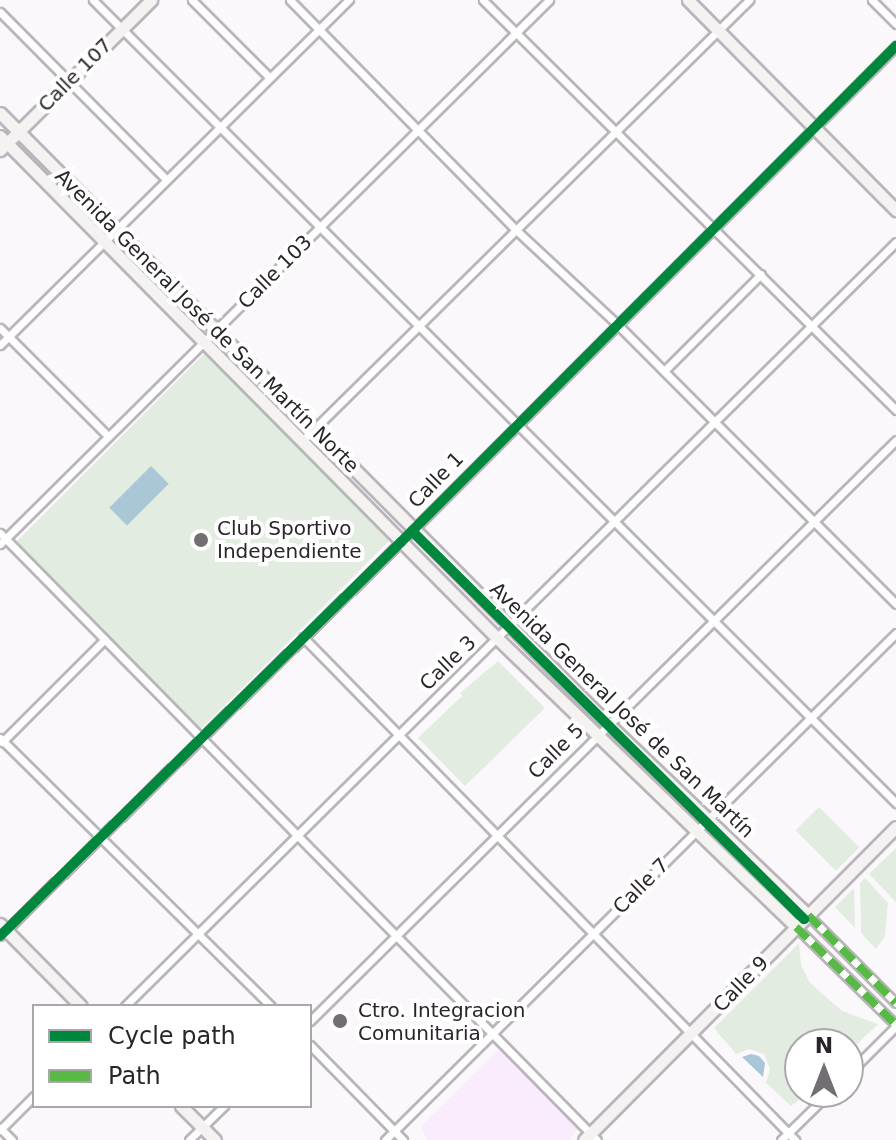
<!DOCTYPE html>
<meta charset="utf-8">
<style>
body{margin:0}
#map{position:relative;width:896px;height:1140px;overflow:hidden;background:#fbf8fc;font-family:"DejaVu Sans",sans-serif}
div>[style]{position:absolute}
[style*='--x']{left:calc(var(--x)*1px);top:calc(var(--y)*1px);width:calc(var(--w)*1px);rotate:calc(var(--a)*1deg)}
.built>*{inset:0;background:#f9edfd}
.green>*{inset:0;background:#e2ece0;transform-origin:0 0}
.water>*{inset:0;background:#a9c7d7;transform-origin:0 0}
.roads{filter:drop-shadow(2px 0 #b9b5ba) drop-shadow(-2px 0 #b9b5ba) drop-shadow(0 2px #b9b5ba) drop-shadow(0 -2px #b9b5ba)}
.street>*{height:7px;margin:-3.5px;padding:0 3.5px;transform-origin:3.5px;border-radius:3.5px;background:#fefeff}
.secondary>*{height:11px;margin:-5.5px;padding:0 5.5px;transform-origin:5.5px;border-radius:5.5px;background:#f5f3f2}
.quiet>*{height:8px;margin-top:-4px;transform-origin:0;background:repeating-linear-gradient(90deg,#58b947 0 16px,transparent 0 24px)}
.cycleway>*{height:10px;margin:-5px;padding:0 5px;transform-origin:5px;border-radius:5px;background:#00873e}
.dots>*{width:22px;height:22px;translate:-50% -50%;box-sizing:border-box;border:4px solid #fff;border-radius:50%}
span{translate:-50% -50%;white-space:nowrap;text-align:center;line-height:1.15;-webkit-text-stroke:8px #fff;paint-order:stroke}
.street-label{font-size:20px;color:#2a242b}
.poi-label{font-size:20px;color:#2a242b}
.left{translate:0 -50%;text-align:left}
.legend{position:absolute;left:32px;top:1004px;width:280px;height:104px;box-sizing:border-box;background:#fff;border:2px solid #aaa7aa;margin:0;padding:10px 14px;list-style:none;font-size:24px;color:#2a242b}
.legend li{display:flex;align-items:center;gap:16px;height:40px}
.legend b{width:40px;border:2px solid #aaa7aa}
.north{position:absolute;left:784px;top:1028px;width:80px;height:80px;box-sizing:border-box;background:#fff;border:2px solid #aaa7aa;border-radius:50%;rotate:0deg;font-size:22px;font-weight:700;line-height:32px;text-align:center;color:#2a242b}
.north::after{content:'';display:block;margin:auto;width:28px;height:36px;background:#736e74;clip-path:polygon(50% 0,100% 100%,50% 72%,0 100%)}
</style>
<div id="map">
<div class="built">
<div style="clip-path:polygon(497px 1051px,504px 1051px,580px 1126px,570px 1140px,427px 1140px,421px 1126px)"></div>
</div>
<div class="green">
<div style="left:206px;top:352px;width:263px;height:272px;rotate:45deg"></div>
<div style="clip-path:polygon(498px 661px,545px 708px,465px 786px,418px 738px,462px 696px,460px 693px)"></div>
<div style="left:819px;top:807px;width:57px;height:33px;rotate:45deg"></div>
<div style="clip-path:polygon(896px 848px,896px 902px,869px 874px)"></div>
<div style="clip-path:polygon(865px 878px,888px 903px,885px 936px,876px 949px,861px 933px,860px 883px)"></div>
<div style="clip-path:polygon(854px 888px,855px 928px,835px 907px)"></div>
<div style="clip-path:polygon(799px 943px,801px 965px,810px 983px,842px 1011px,878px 1024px,848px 1053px,848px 1044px,800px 1044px,800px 1092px,809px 1092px,791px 1106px,766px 1083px,770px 1069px,764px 1054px,749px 1049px,736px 1054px,714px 1028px)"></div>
</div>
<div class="water">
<div style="left:151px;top:466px;width:25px;height:59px;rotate:45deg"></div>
<div style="clip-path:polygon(751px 1054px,759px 1056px,765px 1063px,763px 1077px,742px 1057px)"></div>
</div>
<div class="roads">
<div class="street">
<div style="--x:93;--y:0;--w:1136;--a:45"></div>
<div style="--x:192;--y:0;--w:110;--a:45"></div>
<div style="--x:290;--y:0;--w:321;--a:45.5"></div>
<div style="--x:515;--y:229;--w:139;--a:43"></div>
<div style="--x:617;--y:324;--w:395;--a:45.1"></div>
<div style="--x:483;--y:0;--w:582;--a:44.79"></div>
<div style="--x:872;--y:0;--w:34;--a:45"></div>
<div style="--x:0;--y:12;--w:235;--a:45.2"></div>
<div style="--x:0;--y:328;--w:153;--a:45"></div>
<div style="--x:0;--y:345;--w:491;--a:-44.7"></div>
<div style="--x:664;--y:371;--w:137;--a:-45"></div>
<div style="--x:303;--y:440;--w:627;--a:-44.61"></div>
<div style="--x:0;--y:533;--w:851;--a:45.48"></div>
<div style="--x:0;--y:544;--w:773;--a:-44.74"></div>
<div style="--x:303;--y:637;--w:704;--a:45.63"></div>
<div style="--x:0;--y:738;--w:381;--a:44.7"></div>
<div style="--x:2;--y:742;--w:143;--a:-45"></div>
<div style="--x:808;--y:915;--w:124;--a:45"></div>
<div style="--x:796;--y:927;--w:140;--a:44.4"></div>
<div style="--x:0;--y:936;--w:562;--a:-44.5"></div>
<div style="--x:401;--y:542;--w:701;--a:-45.06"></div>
<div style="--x:125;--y:1006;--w:1085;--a:-44.74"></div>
<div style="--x:310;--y:1021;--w:825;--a:-44.75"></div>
<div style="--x:310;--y:1045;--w:133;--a:45.6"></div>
<div style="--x:848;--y:1074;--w:68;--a:-45"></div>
<div style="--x:0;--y:1128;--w:17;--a:45"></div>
<div style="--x:0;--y:1130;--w:48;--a:-45"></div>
<div style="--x:189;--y:1140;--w:49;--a:-44.2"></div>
<div style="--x:385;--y:1140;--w:720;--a:-44.77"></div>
<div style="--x:781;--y:1140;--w:69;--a:-44.4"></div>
</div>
<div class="secondary">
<div style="--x:688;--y:0;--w:296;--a:45.3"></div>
<div style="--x:0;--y:113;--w:862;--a:45.14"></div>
<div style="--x:608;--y:724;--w:277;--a:43.7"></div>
<div style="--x:0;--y:136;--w:708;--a:45.29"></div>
<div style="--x:498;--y:639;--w:414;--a:44"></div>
<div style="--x:0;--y:150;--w:213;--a:-44.8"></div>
<div style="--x:0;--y:924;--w:115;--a:45.4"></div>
<div style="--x:181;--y:1106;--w:48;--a:45"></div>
<div style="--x:584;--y:1140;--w:442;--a:-45.1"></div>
</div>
</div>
<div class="quiet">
<div style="--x:808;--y:915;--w:124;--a:45"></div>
<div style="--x:796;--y:927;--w:140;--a:44.4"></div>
</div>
<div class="cycleway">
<div style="--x:412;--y:531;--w:552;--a:44.71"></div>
<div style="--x:0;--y:936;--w:562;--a:-44.5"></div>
<div style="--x:401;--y:542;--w:701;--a:-45.06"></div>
</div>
<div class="dots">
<div style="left:201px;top:540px;background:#736e74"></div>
<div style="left:340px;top:1021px;background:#736e74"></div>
</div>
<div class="street-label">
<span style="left:75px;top:75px;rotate:-45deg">Calle 107</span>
<span style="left:275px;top:272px;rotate:-45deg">Calle 103</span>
<span style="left:207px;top:321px;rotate:45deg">Avenida General José de San Martín Norte</span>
<span style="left:436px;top:480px;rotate:-46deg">Calle 1</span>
<span style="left:448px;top:663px;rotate:-44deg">Calle 3</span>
<span style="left:622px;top:710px;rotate:44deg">Avenida General José de San Martín</span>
<span style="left:556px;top:751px;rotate:-45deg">Calle 5</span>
<span style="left:641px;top:886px;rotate:-45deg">Calle 7</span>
<span style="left:741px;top:984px;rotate:-46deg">Calle 9</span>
</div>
<div class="poi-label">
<span class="left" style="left:217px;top:540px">Club Sportivo<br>Independiente</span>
<span class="left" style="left:358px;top:1022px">Ctro. Integracion<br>Comunitaria</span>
</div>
<ul class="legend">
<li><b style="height:10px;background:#00873e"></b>Cycle path</li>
<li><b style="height:10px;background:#58b947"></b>Path</li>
</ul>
<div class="north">N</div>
</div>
